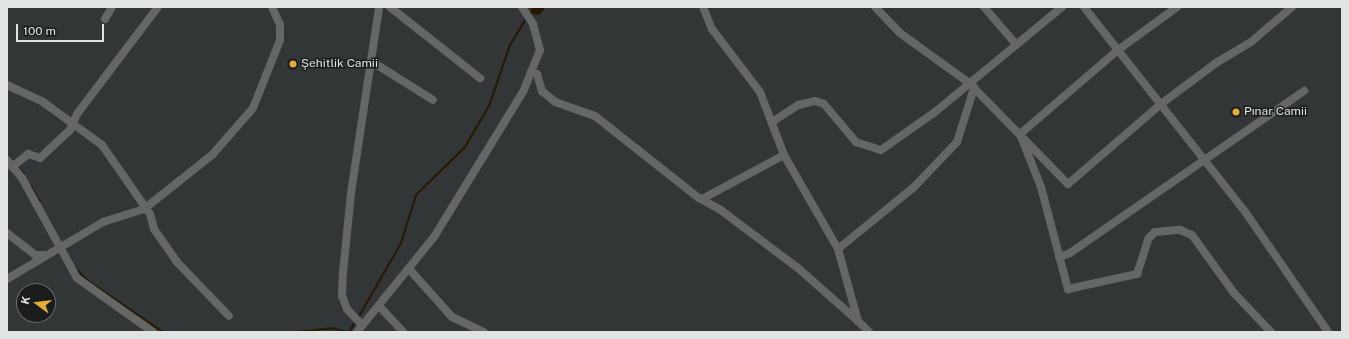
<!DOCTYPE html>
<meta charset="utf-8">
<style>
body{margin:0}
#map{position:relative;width:1349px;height:339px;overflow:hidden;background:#323636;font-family:"Public Sans",sans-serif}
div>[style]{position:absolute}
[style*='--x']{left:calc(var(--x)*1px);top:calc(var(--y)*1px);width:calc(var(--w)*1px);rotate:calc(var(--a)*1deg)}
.stream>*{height:2px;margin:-1px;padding:0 1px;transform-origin:1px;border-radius:1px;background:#261900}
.river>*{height:11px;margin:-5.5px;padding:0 5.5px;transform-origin:5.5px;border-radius:5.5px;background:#261900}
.minor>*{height:8px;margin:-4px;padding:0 4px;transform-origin:4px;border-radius:4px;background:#656767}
.dots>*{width:11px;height:11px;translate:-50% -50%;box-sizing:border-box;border:2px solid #1b1d1d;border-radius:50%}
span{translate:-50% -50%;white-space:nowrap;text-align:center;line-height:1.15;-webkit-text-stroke:3px #1b1d1d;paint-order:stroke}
.poi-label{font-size:12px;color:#e2e4e4}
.left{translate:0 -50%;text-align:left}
.frame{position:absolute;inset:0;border:8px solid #e2e4e4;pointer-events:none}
.north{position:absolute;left:16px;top:283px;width:40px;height:40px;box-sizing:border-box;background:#1b1d1d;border:1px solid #6b6d6d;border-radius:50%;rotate:285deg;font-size:11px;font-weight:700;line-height:16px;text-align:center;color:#e2e4e4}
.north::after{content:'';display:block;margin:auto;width:14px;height:18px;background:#e3ae35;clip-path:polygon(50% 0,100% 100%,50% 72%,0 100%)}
.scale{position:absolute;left:16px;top:24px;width:88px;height:18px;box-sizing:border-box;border:2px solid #e2e4e4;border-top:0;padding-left:5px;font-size:12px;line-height:14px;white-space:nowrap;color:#e2e4e4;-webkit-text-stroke:3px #1b1d1d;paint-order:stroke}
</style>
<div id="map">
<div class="stream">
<div style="--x:529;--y:15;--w:9;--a:-41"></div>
<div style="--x:16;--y:165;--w:12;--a:48"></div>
<div style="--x:31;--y:186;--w:18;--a:61"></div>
<div style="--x:76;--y:269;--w:16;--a:45"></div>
<div style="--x:87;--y:280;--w:92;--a:34.4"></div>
<div style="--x:358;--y:318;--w:86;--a:-60.2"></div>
<div style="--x:401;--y:243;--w:50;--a:-72.6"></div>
<div style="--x:416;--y:195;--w:69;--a:-44.4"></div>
<div style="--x:465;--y:147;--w:48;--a:-59.7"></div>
<div style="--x:489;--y:106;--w:65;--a:-71"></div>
<div style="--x:510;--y:45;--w:31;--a:-59"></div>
<div style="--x:296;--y:332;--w:36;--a:-6"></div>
<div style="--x:332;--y:328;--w:16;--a:15"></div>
<div style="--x:349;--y:332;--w:12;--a:-59"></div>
</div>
<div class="river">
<div style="--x:536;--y:9;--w:3;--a:-45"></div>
</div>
<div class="minor">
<div style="--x:390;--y:7;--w:115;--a:38.3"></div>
<div style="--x:703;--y:7;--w:24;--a:68"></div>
<div style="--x:712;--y:29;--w:79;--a:52.7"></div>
<div style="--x:760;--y:92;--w:67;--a:69.1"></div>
<div style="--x:784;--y:155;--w:108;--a:60.1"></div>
<div style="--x:838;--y:249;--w:75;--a:74.5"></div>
<div style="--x:858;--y:321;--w:16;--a:45"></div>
<div style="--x:875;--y:7;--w:36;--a:46"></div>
<div style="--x:900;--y:33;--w:84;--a:35.8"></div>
<div style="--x:968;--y:82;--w:143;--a:45.6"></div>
<div style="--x:1068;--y:184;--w:123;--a:-40.7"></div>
<div style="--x:1161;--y:104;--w:69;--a:-36.7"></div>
<div style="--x:1216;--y:63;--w:41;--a:-31"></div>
<div style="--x:1251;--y:42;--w:54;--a:-40.5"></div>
<div style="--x:984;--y:7;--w:48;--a:49.3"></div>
<div style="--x:1084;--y:7;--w:262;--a:51.8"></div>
<div style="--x:1246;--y:213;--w:145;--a:55.4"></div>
<div style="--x:1177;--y:7;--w:73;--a:143.9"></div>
<div style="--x:1118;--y:50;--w:129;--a:139.4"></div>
<div style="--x:1020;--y:134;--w:57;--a:68.4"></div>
<div style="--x:1041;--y:187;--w:106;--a:75.2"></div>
<div style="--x:1068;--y:289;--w:71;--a:-12.3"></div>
<div style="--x:1137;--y:274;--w:38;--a:-72"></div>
<div style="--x:1149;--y:238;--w:8;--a:-45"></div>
<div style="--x:1155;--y:232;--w:25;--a:-5"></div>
<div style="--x:1180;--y:230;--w:13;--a:23"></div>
<div style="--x:1192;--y:235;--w:72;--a:54.1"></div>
<div style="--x:1234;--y:293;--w:54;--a:46.5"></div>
<div style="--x:105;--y:19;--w:14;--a:-60"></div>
<div style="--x:371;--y:61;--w:73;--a:32.2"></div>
<div style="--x:531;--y:72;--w:6;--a:18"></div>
<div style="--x:537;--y:74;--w:18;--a:74"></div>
<div style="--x:542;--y:91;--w:17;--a:40"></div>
<div style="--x:555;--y:102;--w:42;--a:19.3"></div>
<div style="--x:595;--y:116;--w:132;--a:38.3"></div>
<div style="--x:699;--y:198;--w:26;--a:29"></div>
<div style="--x:722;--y:211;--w:95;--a:36.9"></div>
<div style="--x:798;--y:268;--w:80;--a:41.5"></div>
<div style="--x:7;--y:85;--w:40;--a:25"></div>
<div style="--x:43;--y:102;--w:73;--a:36.1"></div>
<div style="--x:102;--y:145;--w:84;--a:55.2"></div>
<div style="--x:150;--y:214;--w:16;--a:75"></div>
<div style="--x:154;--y:229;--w:39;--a:55"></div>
<div style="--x:176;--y:261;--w:76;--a:46.1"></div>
<div style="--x:772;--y:122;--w:31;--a:-33"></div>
<div style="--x:798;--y:105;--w:17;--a:-13"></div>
<div style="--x:815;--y:101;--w:9;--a:18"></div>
<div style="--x:824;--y:104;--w:50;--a:49.9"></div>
<div style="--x:856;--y:142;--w:26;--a:18"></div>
<div style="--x:881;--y:150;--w:66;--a:-35.1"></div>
<div style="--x:935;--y:112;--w:165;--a:-39.6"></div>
<div style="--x:7;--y:160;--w:23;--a:50"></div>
<div style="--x:22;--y:178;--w:114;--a:61.2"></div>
<div style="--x:77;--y:278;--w:93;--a:35.4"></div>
<div style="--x:12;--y:167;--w:21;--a:-39"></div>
<div style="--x:28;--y:154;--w:13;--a:18"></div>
<div style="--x:40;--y:158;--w:41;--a:-43"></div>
<div style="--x:70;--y:130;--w:17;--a:-66"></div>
<div style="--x:77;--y:114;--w:134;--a:-52.9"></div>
<div style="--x:702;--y:199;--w:93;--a:-28.2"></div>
<div style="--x:7;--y:233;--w:36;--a:38"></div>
<div style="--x:35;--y:255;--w:9;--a:0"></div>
<div style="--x:838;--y:249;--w:98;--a:-39.2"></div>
<div style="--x:914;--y:187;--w:62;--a:-46.3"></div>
<div style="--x:957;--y:142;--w:57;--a:-72.5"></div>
<div style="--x:1059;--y:257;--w:12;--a:-20"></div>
<div style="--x:1070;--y:253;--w:285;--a:-34.7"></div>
<div style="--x:410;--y:270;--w:63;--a:48.2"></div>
<div style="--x:452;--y:317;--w:35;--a:25"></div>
<div style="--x:7;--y:279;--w:112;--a:-30.7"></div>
<div style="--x:103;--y:222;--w:43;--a:-17.6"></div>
<div style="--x:144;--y:209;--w:87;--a:-38.5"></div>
<div style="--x:212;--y:155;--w:62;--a:-48.9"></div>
<div style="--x:253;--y:108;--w:73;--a:-68.3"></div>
<div style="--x:280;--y:40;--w:15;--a:-90"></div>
<div style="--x:280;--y:25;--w:20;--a:-114"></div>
<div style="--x:380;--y:307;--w:34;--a:47"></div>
<div style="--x:362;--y:325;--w:22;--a:-133"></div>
<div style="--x:347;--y:309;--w:14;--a:-111"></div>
<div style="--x:342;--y:296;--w:23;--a:-88"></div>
<div style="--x:343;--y:273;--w:80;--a:-84.3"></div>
<div style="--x:351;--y:193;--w:188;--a:-81.4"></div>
<div style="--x:357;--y:332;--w:122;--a:-51"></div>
<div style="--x:434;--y:237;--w:170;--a:-58.5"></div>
<div style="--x:523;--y:92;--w:45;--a:-68"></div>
<div style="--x:540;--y:50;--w:27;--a:-105"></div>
<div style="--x:533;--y:24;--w:20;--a:-123"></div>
</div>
<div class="dots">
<div style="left:293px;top:64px;background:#e3ae35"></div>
<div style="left:1236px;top:112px;background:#e3ae35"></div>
</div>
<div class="poi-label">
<span class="left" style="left:301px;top:64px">Şehitlik Camii</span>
<span class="left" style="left:1244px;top:112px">Pınar Camii</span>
</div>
<div class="frame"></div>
<div class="north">K</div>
<div class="scale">100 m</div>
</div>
